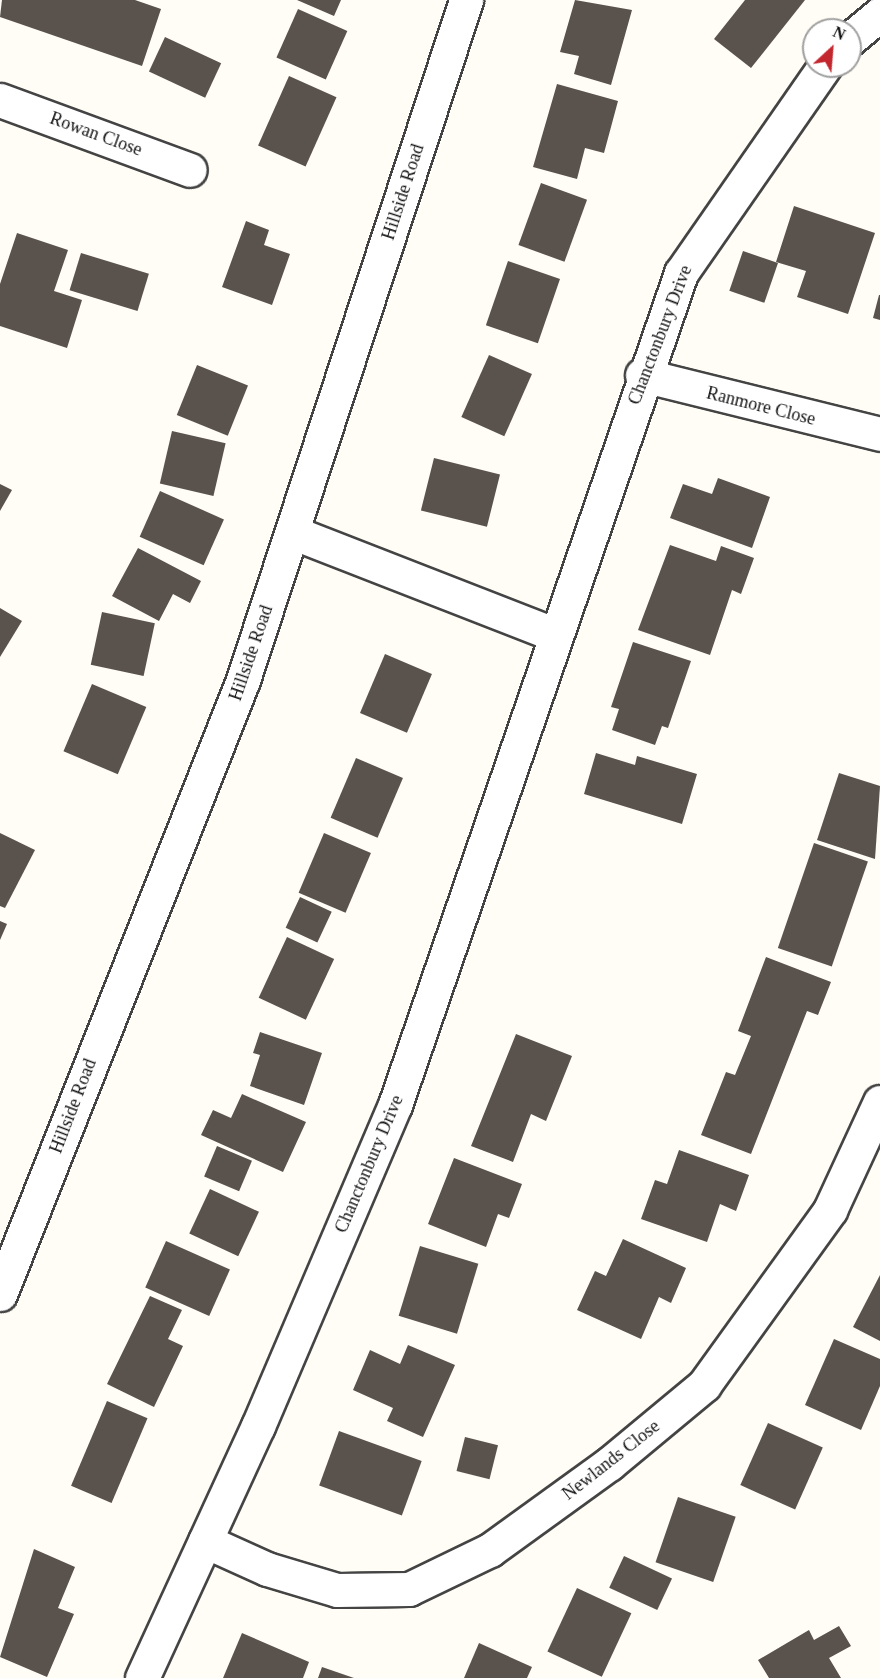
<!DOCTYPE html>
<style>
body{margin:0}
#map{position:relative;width:880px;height:1678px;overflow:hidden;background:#fffdf5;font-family:Georgia,serif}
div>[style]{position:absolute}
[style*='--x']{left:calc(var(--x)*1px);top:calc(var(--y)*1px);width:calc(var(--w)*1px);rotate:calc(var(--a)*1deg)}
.building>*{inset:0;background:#5a524d;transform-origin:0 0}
.roads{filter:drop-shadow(2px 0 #444) drop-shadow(-2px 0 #444) drop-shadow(0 2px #444) drop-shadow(0 -2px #444)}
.street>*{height:33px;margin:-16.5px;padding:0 16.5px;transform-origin:16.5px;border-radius:16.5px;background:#fff}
span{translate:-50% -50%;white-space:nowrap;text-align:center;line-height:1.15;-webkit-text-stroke:6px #fff;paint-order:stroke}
.street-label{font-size:18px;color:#111}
.north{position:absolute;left:802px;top:18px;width:60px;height:60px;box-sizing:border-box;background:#fff;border:2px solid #a0a0a0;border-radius:50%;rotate:26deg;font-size:16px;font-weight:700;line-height:24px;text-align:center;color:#111}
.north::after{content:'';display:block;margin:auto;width:21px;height:27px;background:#c4262e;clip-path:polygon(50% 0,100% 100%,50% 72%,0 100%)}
</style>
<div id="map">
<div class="building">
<div style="clip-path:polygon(2px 0,135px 0,161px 9px,142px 66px,0 17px)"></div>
<div style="clip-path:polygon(297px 0,341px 0,334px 16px)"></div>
<div style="clip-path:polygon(575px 0,632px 10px,611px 85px,574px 74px,579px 56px,560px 52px)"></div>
<div style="clip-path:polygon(745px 0,805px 0,751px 68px,714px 39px)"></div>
<div style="left:298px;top:9px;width:54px;height:53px;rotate:24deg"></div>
<div style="left:165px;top:37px;width:62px;height:38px;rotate:25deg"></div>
<div style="left:289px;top:76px;width:52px;height:76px;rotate:24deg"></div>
<div style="clip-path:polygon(557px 84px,618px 101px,604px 153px,585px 148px,577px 179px,533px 167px)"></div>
<div style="left:541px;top:183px;width:49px;height:66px;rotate:20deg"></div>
<div style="clip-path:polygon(794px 206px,875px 233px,848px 314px,797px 297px,806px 271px,776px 262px)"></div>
<div style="clip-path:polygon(246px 221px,269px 230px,264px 245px,290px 254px,272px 305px,222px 287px)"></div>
<div style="clip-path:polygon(17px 233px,68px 250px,54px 291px,82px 300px,67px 348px,0 326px,0 284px)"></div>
<div style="left:743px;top:251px;width:37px;height:42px;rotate:19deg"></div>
<div style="left:81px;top:253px;width:71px;height:39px;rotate:17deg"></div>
<div style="left:508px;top:261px;width:55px;height:68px;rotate:19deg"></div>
<div style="clip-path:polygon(879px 295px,880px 295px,880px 320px,873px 318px)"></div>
<div style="left:489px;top:355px;width:47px;height:68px;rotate:24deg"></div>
<div style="left:197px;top:365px;width:55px;height:54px;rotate:22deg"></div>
<div style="left:172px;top:431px;width:55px;height:54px;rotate:13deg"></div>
<div style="left:434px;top:458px;width:68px;height:54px;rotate:14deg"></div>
<div style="clip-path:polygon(718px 478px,770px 497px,752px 548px,670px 518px,683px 484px,712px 494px)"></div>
<div style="clip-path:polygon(0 484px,12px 490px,0 511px)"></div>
<div style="left:160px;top:491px;width:70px;height:50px;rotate:24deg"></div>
<div style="clip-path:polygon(670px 545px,716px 561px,721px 546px,754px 558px,741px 594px,732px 590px,710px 655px,638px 630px)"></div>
<div style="clip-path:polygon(138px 548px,201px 581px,190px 603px,173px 594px,159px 621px,112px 596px)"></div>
<div style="clip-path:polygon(0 608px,22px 621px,0 657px)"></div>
<div style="left:102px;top:612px;width:54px;height:54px;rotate:12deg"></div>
<div style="clip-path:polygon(633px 642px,691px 661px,668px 728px,662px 726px,655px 745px,612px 730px,619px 709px,611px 707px)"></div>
<div style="left:385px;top:654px;width:51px;height:64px;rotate:23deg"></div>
<div style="left:92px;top:684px;width:59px;height:73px;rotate:23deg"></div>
<div style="clip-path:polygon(596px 753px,635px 765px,637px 756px,697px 774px,682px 824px,584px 794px)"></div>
<div style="left:356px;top:758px;width:51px;height:65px;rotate:23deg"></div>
<div style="clip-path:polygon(839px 773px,880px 786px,875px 859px,817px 840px)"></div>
<div style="clip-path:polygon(0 833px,35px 850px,5px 908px,0 906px)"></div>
<div style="left:324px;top:833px;width:51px;height:65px;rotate:23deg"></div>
<div style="left:814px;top:843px;width:57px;height:111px;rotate:19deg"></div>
<div style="left:300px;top:897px;width:35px;height:34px;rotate:25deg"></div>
<div style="clip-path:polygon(0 921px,7px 924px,0 940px)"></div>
<div style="left:287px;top:937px;width:52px;height:67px;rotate:25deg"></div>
<div style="clip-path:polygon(766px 957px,831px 982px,818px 1015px,807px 1011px,751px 1154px,701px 1135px,726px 1072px,735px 1075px,751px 1036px,738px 1031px)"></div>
<div style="clip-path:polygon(260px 1032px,322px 1053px,304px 1105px,250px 1086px,260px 1055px,253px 1053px)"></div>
<div style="clip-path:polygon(516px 1034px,572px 1056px,546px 1121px,531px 1114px,513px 1162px,471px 1146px)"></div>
<div style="clip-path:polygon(242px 1094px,306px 1122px,283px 1172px,201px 1135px,213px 1110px,231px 1118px)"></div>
<div style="left:217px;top:1146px;width:38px;height:33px;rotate:23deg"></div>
<div style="clip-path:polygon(679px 1150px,749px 1175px,736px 1211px,720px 1204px,707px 1242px,641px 1219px,655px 1180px,667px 1184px)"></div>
<div style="clip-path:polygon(454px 1158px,522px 1184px,509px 1218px,498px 1214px,486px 1247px,428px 1224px)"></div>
<div style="left:210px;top:1189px;width:54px;height:49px;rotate:25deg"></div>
<div style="clip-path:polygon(623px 1239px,686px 1268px,671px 1303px,659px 1297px,641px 1339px,577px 1310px,595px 1271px,606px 1276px)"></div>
<div style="left:166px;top:1241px;width:70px;height:51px;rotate:24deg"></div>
<div style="left:420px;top:1246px;width:61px;height:73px;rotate:17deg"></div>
<div style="clip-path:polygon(880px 1275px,880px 1341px,853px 1327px)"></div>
<div style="clip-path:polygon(150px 1296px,182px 1310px,168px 1339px,183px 1346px,154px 1407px,107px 1384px)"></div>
<div style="clip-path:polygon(834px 1339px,880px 1359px,880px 1386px,861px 1430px,805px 1405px)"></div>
<div style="clip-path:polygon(408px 1345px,455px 1365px,423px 1437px,387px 1421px,393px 1408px,353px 1390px,370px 1350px,400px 1364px)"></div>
<div style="left:107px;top:1401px;width:44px;height:92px;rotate:23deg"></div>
<div style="left:768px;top:1423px;width:60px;height:68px;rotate:24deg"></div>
<div style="left:339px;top:1431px;width:88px;height:58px;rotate:20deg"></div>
<div style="left:465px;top:1437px;width:34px;height:35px;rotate:14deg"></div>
<div style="left:678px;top:1497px;width:61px;height:69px;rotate:19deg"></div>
<div style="clip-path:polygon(34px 1549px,75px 1567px,58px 1608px,74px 1614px,47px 1677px,0 1657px)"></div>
<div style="left:624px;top:1556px;width:53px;height:35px;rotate:25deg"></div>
<div style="left:577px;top:1588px;width:60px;height:70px;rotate:25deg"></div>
<div style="clip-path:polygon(839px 1626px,851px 1646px,829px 1658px,841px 1678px,769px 1678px,758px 1660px,809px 1630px,814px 1640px)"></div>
<div style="clip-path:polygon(242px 1633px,309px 1662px,303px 1678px,223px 1678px)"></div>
<div style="clip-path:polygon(479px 1643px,532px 1667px,527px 1678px,464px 1678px)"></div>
<div style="clip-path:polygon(322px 1667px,354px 1678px,318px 1678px)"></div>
</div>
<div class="roads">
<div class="street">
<div style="--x:850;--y:39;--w:39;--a:-40"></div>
<div style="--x:0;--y:100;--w:202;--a:20.2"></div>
<div style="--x:642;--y:375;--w:245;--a:13.9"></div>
<div style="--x:292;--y:532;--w:283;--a:21.3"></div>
<div style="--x:0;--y:1294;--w:660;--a:-68.41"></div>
<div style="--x:243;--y:680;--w:716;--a:-71.84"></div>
<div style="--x:205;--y:1541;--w:68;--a:24.3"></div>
<div style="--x:267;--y:1569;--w:73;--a:16.7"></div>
<div style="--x:337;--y:1590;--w:72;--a:-0.8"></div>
<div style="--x:409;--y:1589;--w:90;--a:-25.7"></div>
<div style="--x:490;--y:1550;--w:147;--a:-35.9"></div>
<div style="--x:609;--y:1464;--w:124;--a:-39.7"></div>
<div style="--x:704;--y:1385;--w:216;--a:-54.2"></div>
<div style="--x:830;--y:1210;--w:119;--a:-65.2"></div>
<div style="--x:142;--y:1678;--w:277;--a:-65.3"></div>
<div style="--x:258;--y:1426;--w:349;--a:-66.9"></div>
<div style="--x:395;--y:1105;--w:880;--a:-71.03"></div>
<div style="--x:681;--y:273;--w:252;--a:-55.2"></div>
</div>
</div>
<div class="street-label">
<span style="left:96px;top:134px;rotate:20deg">Rowan Close</span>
<span style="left:403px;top:192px;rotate:-72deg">Hillside Road</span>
<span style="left:660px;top:335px;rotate:-69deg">Chanctonbury Drive</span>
<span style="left:761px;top:406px;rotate:14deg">Ranmore Close</span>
<span style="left:251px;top:653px;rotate:-71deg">Hillside Road</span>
<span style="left:73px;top:1106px;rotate:-69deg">Hillside Road</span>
<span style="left:369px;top:1164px;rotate:-67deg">Chanctonbury Drive</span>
<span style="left:611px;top:1460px;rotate:-38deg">Newlands Close</span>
</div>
<div class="north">N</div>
</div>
